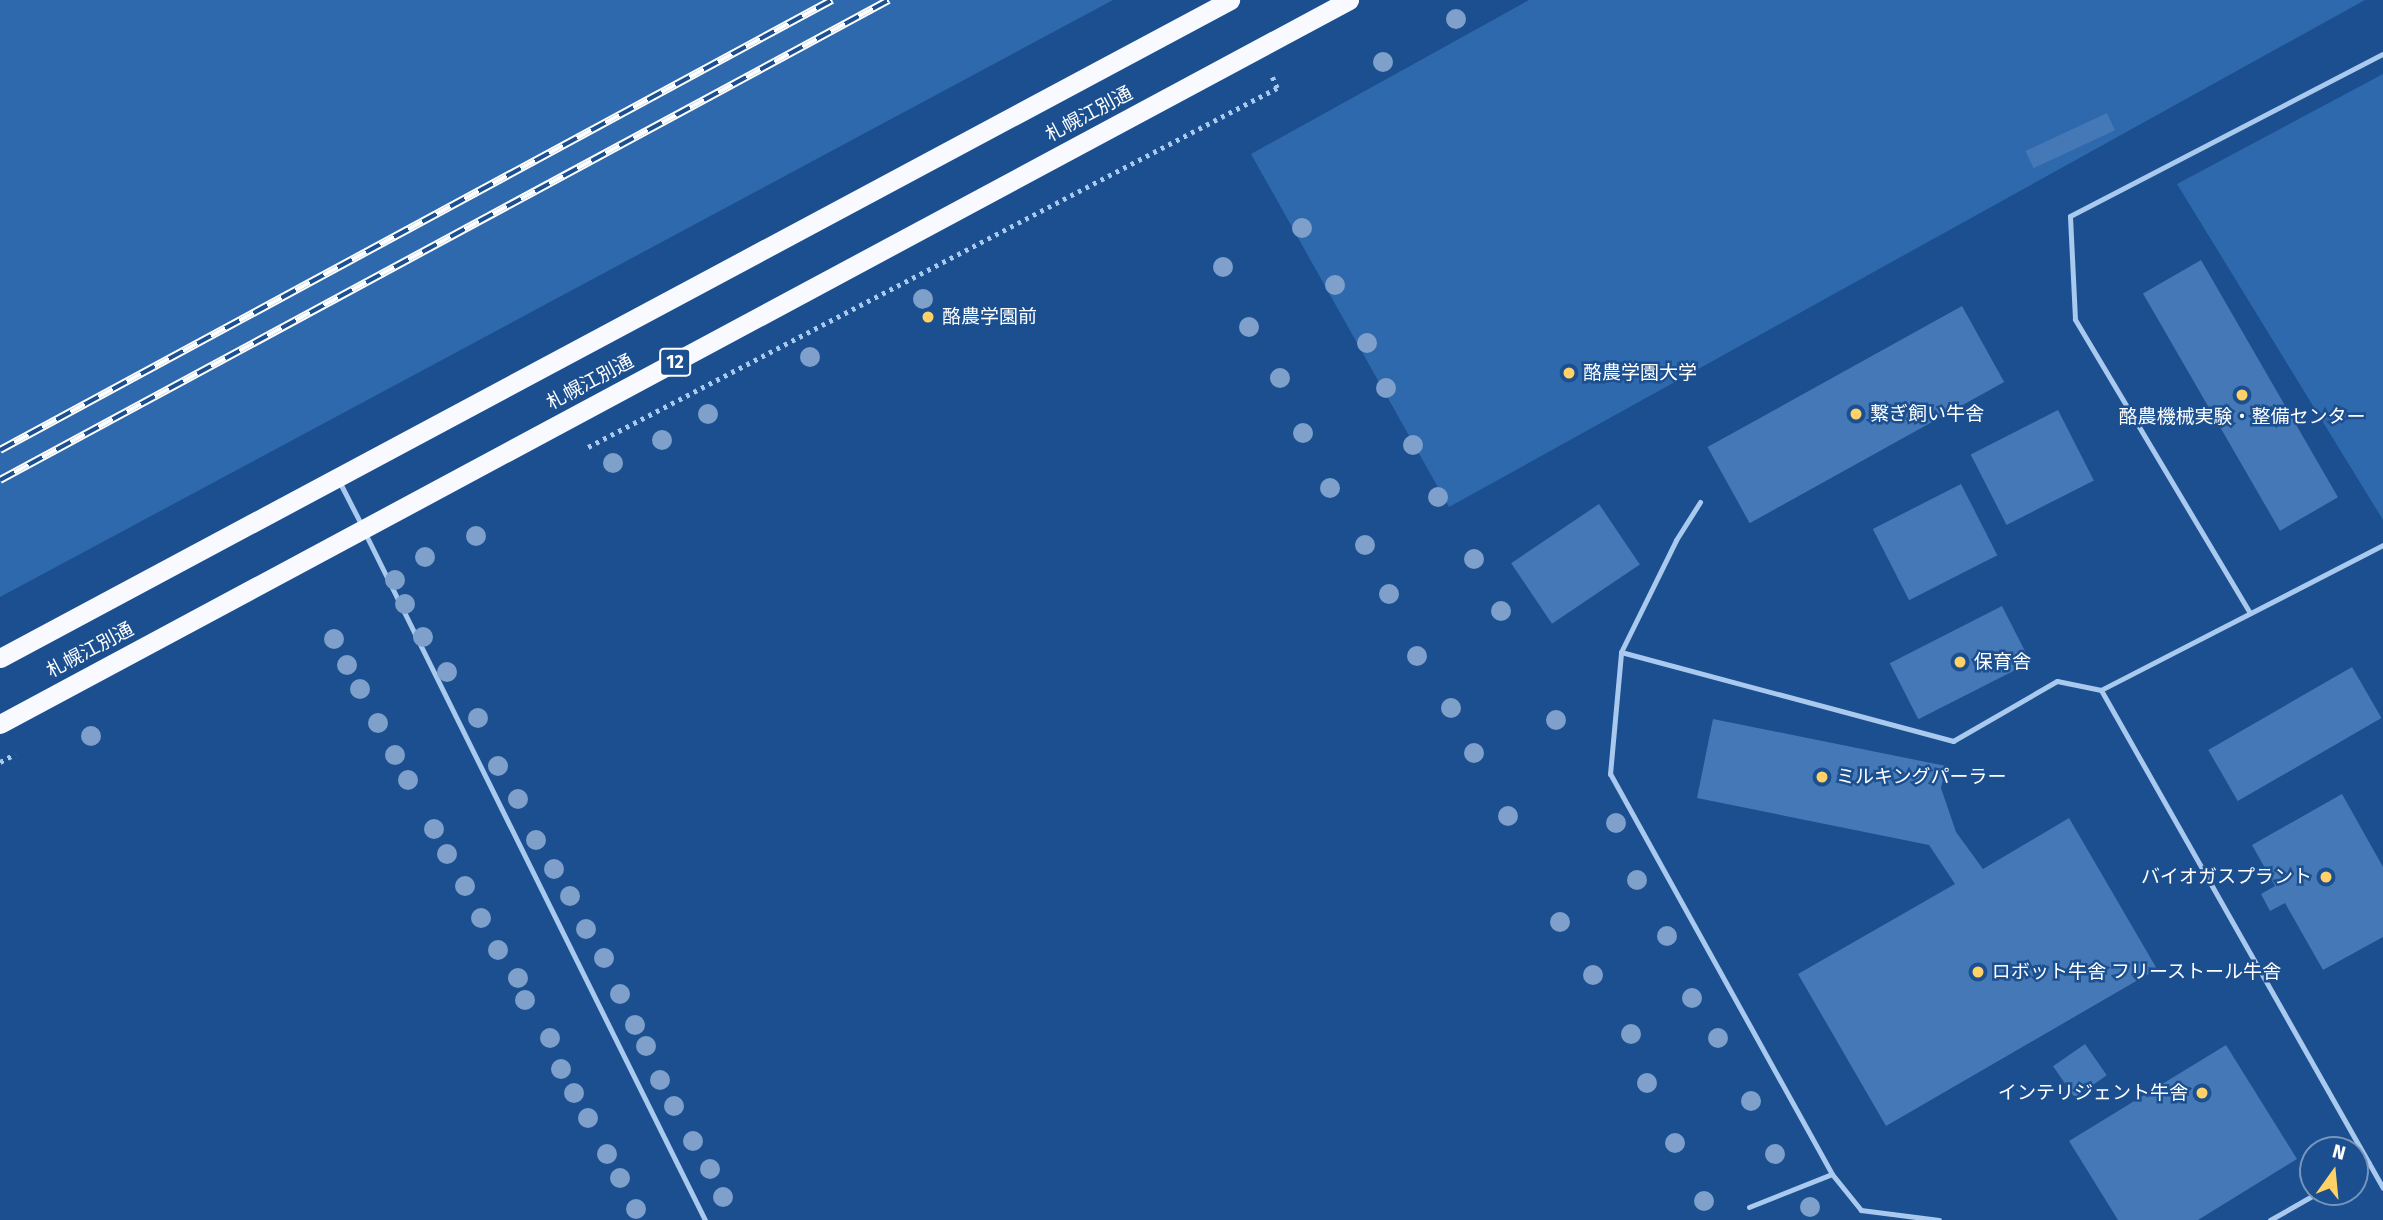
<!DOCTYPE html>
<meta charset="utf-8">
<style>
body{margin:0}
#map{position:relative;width:2383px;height:1220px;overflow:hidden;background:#1b4f8f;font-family:"Fira Sans","Noto Sans JP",sans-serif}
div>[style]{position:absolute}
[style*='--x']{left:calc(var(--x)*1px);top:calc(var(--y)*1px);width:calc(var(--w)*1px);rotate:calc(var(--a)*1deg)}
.green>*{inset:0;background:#2e69ad}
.building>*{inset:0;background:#4478b7;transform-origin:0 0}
.path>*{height:4.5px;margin-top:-2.25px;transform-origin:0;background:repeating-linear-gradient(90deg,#a9c9ee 0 3.5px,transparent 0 8.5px)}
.service>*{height:5px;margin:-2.5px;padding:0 2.5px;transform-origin:2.5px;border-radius:2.5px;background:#a9c9ee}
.trunk>*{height:19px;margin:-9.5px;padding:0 9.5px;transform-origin:9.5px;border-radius:9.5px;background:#f8faff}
.rail>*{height:8px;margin-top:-4px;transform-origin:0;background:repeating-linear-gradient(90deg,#1b4f8f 0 16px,#fff 0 32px);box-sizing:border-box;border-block:2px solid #fff}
.trees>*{width:20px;height:20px;margin:-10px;border-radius:50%;background:#7ea0ca}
.dots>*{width:19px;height:19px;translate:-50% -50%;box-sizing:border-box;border:4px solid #1b4f8f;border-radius:50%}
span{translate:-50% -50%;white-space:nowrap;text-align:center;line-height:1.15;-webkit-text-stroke:5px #1b4f8f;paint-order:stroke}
.shield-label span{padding:2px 5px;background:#1b4f8f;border:2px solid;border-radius:5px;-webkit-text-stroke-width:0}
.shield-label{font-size:18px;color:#fff;font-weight:700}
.street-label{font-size:19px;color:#fff}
.poi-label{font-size:19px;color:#fff}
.left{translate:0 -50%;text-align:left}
.right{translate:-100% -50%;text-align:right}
.north{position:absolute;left:2299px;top:1136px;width:70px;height:70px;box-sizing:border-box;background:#1b4f8f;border:2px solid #7695bc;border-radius:50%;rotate:15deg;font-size:19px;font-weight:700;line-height:28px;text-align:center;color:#fff}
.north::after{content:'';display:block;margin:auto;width:24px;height:32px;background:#ffd166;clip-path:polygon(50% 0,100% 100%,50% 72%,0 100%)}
</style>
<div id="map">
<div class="green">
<div style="clip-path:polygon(0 0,1113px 0,0 597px)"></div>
<div style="clip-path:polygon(1529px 0,2365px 0,1449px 507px,1251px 154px)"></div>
<div style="clip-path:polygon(2383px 74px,2383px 520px,2177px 184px)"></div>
</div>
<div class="building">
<div style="left:2107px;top:113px;width:19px;height:90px;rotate:65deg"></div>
<div style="left:2201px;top:260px;width:274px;height:67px;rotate:60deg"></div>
<div style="left:1962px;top:306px;width:87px;height:291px;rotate:61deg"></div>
<div style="left:2058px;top:410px;width:79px;height:98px;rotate:63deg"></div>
<div style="left:1961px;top:484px;width:80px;height:99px;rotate:63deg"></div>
<div style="left:1599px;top:504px;width:73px;height:106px;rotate:56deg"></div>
<div style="left:2002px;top:606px;width:63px;height:126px;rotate:63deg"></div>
<div style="left:2352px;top:667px;width:59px;height:166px;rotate:60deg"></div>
<div style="clip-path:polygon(1713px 719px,1946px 766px,1941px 788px,1956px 832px,1983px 869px,2069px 818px,2157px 969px,1886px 1126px,1798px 974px,1955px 884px,1929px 845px,1697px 798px)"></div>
<div style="clip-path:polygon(2342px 794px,2383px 867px,2383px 937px,2323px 970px,2285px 903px,2270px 911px,2261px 894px,2275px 886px,2252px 845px)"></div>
<div style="left:2085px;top:1044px;width:38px;height:39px;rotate:55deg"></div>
<div style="clip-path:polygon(2226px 1045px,2297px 1159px,2198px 1220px,2118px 1220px,2069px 1141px)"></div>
</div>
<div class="path">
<div style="--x:588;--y:447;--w:777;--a:-27.52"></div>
<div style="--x:1277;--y:88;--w:12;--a:-114"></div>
<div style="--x:0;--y:762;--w:17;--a:-28"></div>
</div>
<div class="service">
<div style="--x:340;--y:483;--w:46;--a:62.9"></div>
<div style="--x:365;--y:533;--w:767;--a:63.67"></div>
<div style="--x:2383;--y:545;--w:317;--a:152.8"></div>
<div style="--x:2101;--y:690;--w:572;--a:60.48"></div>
<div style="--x:2250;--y:613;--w:342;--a:-120.8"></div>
<div style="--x:2075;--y:319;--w:103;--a:-92.8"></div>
<div style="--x:2070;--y:216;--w:352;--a:-27.4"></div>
<div style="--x:1621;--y:652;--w:125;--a:-63.8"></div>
<div style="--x:1676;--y:540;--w:45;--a:-57.7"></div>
<div style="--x:2355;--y:1171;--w:16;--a:-30"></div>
<div style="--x:1749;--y:1207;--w:89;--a:-21.7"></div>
<div style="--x:1939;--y:1220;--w:79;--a:-172.7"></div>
<div style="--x:1861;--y:1210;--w:46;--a:-128.9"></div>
<div style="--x:1832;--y:1174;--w:457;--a:-119"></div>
<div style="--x:1610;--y:774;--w:122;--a:-84.8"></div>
<div style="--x:1621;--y:652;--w:344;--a:15"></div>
<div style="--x:1953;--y:741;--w:120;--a:-30"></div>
<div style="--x:2057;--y:681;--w:45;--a:11.6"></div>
<div style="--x:2270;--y:1220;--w:56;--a:-29.7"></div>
</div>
<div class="trunk">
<div style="--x:0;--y:658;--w:1395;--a:-28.14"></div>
<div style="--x:0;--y:724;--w:1531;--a:-28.22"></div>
</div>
<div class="rail">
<div style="--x:0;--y:450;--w:946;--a:-28.41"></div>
<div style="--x:0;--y:480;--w:1010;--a:-28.37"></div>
</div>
<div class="trees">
<div style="left:1456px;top:19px"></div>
<div style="left:1383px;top:62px"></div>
<div style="left:1302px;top:228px"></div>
<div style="left:1223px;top:267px"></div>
<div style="left:1335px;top:285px"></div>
<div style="left:923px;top:299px"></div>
<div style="left:1249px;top:327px"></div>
<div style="left:1367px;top:343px"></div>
<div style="left:810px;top:357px"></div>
<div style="left:1280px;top:378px"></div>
<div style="left:1386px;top:388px"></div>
<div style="left:708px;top:414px"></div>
<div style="left:1303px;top:433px"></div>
<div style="left:662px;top:440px"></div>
<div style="left:1413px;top:445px"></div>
<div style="left:613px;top:463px"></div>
<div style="left:1330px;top:488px"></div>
<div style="left:1438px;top:497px"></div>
<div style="left:476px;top:536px"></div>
<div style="left:1365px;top:545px"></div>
<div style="left:425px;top:557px"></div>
<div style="left:1474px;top:559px"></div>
<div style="left:395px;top:580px"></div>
<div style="left:1389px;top:594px"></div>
<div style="left:405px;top:604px"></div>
<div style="left:1501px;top:611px"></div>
<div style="left:423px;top:637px"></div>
<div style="left:334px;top:639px"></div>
<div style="left:1417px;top:656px"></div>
<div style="left:347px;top:665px"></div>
<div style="left:447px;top:672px"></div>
<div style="left:360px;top:689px"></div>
<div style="left:1451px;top:708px"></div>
<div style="left:478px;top:718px"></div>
<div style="left:1556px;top:720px"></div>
<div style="left:378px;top:723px"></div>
<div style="left:91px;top:736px"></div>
<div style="left:1474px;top:753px"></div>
<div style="left:395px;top:755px"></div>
<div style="left:498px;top:766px"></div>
<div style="left:408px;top:780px"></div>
<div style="left:518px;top:799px"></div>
<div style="left:1508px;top:816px"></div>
<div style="left:1616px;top:823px"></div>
<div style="left:434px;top:829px"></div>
<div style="left:536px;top:840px"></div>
<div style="left:447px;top:854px"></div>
<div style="left:554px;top:869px"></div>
<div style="left:1637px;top:880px"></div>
<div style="left:465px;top:886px"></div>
<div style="left:570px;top:896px"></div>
<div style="left:481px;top:918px"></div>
<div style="left:1560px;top:922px"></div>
<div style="left:586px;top:929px"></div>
<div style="left:1667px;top:936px"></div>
<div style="left:498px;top:950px"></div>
<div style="left:604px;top:958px"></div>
<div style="left:1593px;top:975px"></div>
<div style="left:518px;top:978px"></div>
<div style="left:620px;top:994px"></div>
<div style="left:1692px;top:998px"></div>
<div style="left:525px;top:1000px"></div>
<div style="left:635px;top:1025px"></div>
<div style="left:1631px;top:1034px"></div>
<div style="left:550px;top:1038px"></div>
<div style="left:1718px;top:1038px"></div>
<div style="left:646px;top:1046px"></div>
<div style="left:561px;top:1069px"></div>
<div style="left:660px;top:1080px"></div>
<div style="left:1647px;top:1083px"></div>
<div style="left:574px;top:1093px"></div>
<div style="left:1751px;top:1101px"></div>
<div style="left:674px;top:1106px"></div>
<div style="left:588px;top:1118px"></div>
<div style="left:693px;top:1141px"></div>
<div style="left:1675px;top:1143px"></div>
<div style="left:607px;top:1154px"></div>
<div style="left:1775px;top:1154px"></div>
<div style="left:710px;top:1169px"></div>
<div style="left:620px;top:1178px"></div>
<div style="left:723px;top:1197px"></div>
<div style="left:1704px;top:1201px"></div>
<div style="left:1810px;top:1207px"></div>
<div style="left:636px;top:1209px"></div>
</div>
<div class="dots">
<div style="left:928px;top:317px;background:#ffd166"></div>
<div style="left:1569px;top:373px;background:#ffd166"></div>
<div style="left:2242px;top:395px;background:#ffd166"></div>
<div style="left:1856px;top:414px;background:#ffd166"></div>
<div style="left:1960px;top:662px;background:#ffd166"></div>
<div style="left:1822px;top:777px;background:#ffd166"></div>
<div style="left:2326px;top:877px;background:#ffd166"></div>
<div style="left:1978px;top:972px;background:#ffd166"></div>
<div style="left:2202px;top:1093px;background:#ffd166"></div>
</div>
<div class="shield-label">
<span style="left:675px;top:362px">12</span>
</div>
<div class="street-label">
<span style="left:1089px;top:114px;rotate:-28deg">札幌江別通</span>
<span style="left:590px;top:382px;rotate:-28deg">札幌江別通</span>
<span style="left:90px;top:650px;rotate:-28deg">札幌江別通</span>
</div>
<div class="poi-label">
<span class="left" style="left:942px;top:317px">酪農学園前</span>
<span class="left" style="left:1583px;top:373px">酪農学園大学</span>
<span class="left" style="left:1870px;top:414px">繋ぎ飼い牛舎</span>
<span style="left:2242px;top:417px">酪農機械実験・整備センター</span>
<span class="left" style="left:1974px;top:662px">保育舎</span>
<span class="left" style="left:1836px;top:777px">ミルキングパーラー</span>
<span class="right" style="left:2312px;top:877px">バイオガスプラント</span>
<span class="left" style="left:1992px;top:972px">ロボット牛舎 フリーストール牛舎</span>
<span class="right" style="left:2188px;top:1093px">インテリジェント牛舎</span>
</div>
<div class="north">N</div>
</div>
